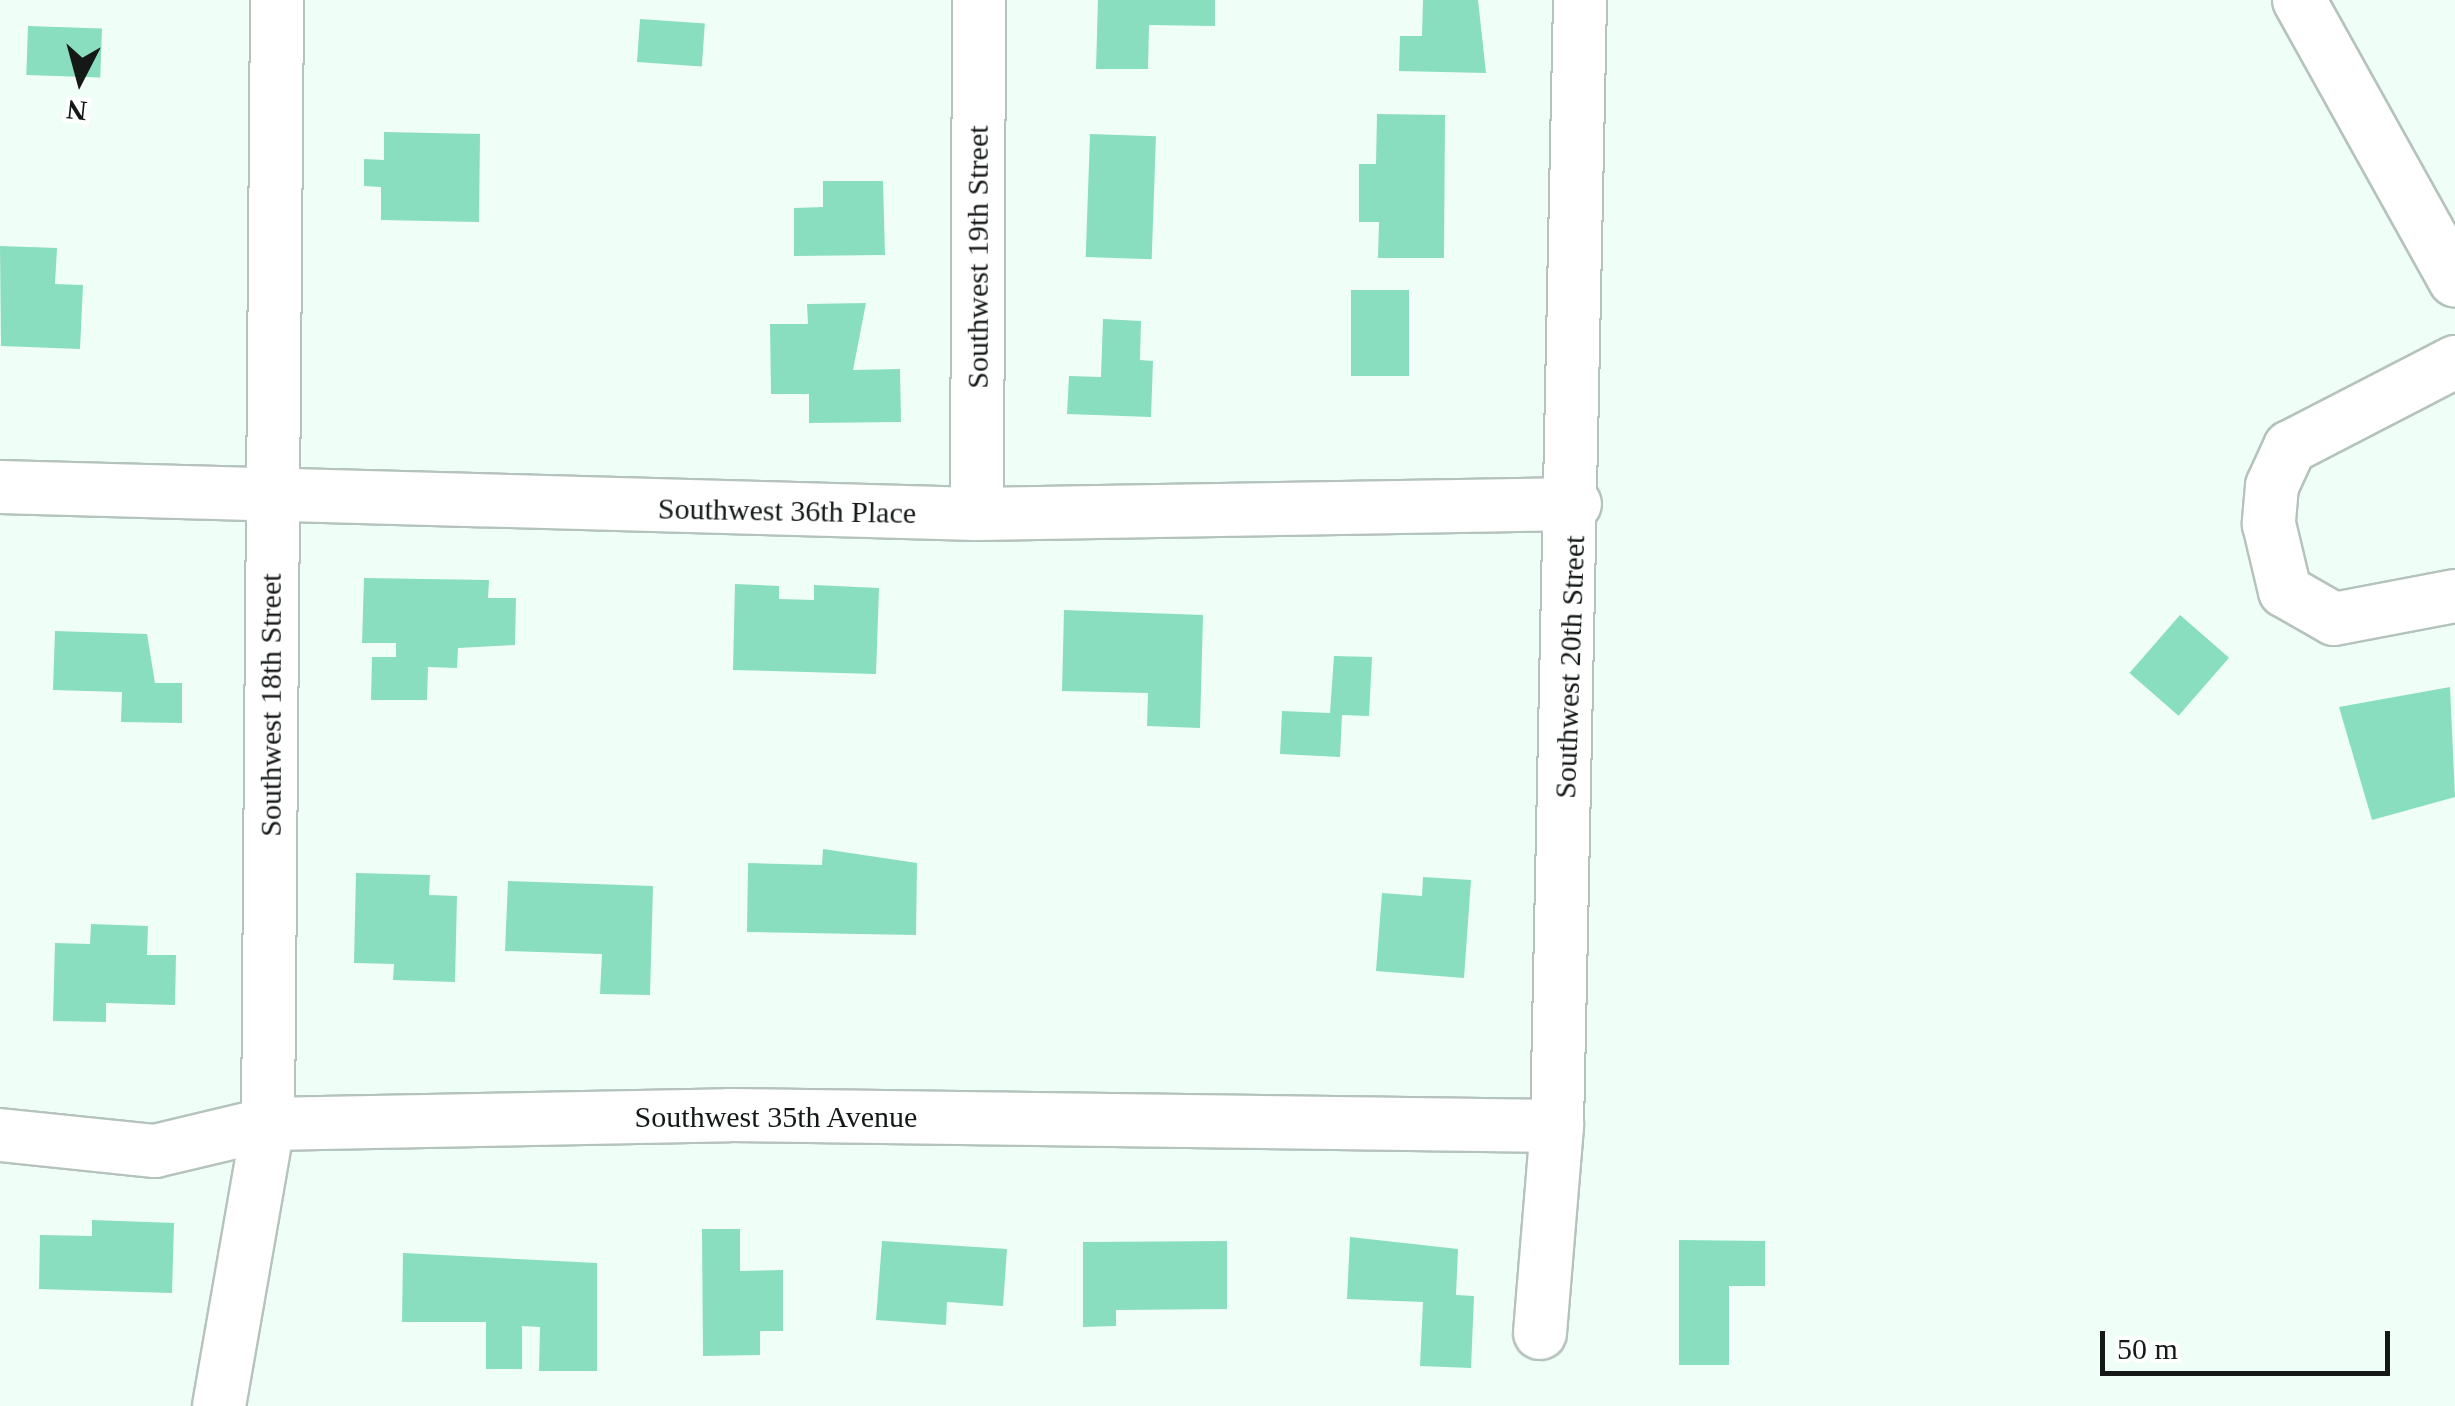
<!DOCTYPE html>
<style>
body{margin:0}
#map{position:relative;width:2455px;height:1406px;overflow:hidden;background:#f0fef8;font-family:Georgia,serif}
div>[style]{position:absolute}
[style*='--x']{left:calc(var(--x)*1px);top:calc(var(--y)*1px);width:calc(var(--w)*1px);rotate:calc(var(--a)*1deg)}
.building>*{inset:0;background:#89dec0;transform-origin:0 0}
.roads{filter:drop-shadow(2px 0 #b5c3bd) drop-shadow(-2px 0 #b5c3bd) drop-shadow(0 2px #b5c3bd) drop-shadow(0 -2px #b5c3bd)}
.minor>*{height:52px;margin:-26px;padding:0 26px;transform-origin:26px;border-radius:26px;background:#fff}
span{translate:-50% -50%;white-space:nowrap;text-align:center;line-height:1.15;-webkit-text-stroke:10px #fff;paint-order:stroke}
.street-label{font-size:30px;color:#141917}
.north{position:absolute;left:30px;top:30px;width:100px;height:100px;-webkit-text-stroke:8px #fff;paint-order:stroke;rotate:186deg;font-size:28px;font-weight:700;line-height:40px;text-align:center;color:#141917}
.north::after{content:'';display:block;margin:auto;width:35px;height:45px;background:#141917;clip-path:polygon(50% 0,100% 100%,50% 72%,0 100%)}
.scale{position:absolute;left:2100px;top:1331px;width:290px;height:45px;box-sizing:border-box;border:5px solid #141917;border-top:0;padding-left:12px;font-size:30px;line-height:35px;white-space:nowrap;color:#141917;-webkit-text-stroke:8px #fff;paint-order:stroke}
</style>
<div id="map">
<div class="building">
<div style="clip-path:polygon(1098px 0,1215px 0,1215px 26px,1149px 25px,1148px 69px,1096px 69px)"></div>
<div style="clip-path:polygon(1423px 0,1478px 0,1486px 73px,1399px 71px,1400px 36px,1422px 36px)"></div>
<div style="left:640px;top:19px;width:65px;height:43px;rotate:4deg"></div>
<div style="left:28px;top:26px;width:74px;height:49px;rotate:2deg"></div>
<div style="clip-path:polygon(1377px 114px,1445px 115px,1444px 258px,1378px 258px,1379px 222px,1359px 222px,1359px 164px,1376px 164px)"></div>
<div style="clip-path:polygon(384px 132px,480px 134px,479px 222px,381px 220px,381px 187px,364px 186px,364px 159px,384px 160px)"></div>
<div style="left:1090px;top:134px;width:66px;height:123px;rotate:2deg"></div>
<div style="clip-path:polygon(823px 181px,883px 181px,885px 255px,794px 256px,794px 208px,823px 207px)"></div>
<div style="clip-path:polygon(0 246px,57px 248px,55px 284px,83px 285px,80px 349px,1px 346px)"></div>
<div style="left:1351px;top:290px;width:58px;height:86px"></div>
<div style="clip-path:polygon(866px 303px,853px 370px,900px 369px,901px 422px,809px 423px,809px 394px,771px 394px,770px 324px,808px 324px,807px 304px)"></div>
<div style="clip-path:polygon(1103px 319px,1141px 321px,1140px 360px,1153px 361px,1151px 417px,1067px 414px,1069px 376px,1101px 377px)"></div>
<div style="clip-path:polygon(364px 578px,489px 580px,488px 598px,516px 598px,515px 645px,458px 648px,457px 668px,428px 667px,427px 700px,371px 700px,372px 657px,396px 657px,396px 643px,362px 643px)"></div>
<div style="clip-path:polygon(735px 584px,779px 586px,779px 599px,814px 600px,814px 585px,879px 588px,876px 674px,733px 670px)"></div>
<div style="clip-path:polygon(1064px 610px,1203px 615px,1200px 728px,1147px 726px,1148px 693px,1062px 691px)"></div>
<div style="left:2180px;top:615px;width:65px;height:77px;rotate:41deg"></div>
<div style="clip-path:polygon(55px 631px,147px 634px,155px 683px,182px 683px,182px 723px,121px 722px,122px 692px,53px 690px)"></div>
<div style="clip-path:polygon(1334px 656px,1372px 657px,1369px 716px,1342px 715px,1340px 757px,1280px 754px,1282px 711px,1330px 713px)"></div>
<div style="clip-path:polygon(2450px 687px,2455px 797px,2372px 820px,2339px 707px)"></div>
<div style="clip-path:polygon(823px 849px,917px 863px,916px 935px,747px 932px,748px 863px,822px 865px)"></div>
<div style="clip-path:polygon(356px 873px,430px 875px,429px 895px,457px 896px,455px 982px,393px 980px,394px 964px,354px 963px)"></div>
<div style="clip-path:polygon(1423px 877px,1471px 880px,1464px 978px,1376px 971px,1382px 893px,1422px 896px)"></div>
<div style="clip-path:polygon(508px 881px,653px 886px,650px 995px,600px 994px,602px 954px,505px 951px)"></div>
<div style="clip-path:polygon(91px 924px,148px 926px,147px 955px,176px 955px,175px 1005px,106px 1003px,106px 1022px,53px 1021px,55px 943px,90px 944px)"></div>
<div style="clip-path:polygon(92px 1220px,174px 1223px,172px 1293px,39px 1289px,40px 1235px,92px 1236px)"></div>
<div style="clip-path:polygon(702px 1229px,740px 1229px,740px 1271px,783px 1270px,783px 1331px,760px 1331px,760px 1355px,703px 1356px)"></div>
<div style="clip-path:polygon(1350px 1237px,1458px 1249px,1456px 1295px,1474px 1296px,1471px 1368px,1420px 1366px,1423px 1302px,1347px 1299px)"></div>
<div style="clip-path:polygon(1679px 1240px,1765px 1241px,1765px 1286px,1729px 1286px,1729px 1365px,1679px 1365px)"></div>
<div style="clip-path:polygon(882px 1241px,1007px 1249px,1003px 1306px,947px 1302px,946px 1325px,876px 1320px)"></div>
<div style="clip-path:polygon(1227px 1241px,1227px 1309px,1116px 1310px,1116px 1326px,1083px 1327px,1083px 1242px)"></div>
<div style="clip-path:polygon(403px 1253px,597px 1263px,597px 1371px,539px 1371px,540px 1327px,522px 1326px,522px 1369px,486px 1369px,486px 1322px,402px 1322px)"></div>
</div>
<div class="roads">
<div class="minor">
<div style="--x:2299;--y:0;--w:321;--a:60.9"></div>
<div style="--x:2455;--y:362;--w:186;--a:152.7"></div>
<div style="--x:2290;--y:447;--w:43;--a:114.8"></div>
<div style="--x:2272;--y:486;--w:38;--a:95"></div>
<div style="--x:2269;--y:524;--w:69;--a:76.6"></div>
<div style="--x:2285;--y:591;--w:56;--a:29.7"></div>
<div style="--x:2334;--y:619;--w:123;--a:-10.8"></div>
<div style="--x:0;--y:487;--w:977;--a:1.58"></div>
<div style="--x:977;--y:514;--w:598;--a:-0.96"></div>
<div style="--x:977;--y:514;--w:514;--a:-89.78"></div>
<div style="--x:0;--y:1135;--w:156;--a:5.9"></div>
<div style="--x:155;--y:1151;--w:116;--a:-13.4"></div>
<div style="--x:268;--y:1124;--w:462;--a:-1.1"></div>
<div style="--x:730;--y:1115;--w:827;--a:0.76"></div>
<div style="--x:1540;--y:1333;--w:208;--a:-85.3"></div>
<div style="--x:1557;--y:1126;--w:1126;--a:-88.83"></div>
<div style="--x:219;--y:1406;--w:286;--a:-80.1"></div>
<div style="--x:268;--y:1124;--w:1124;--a:-89.54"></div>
</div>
</div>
<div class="street-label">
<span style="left:978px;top:257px;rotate:-90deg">Southwest 19th Street</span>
<span style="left:787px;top:511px;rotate:1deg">Southwest 36th Place</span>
<span style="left:1570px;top:667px;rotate:-88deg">Southwest 20th Street</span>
<span style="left:271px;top:705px;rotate:-90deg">Southwest 18th Street</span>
<span style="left:776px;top:1117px">Southwest 35th Avenue</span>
</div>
<div class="north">N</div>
<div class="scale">50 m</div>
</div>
